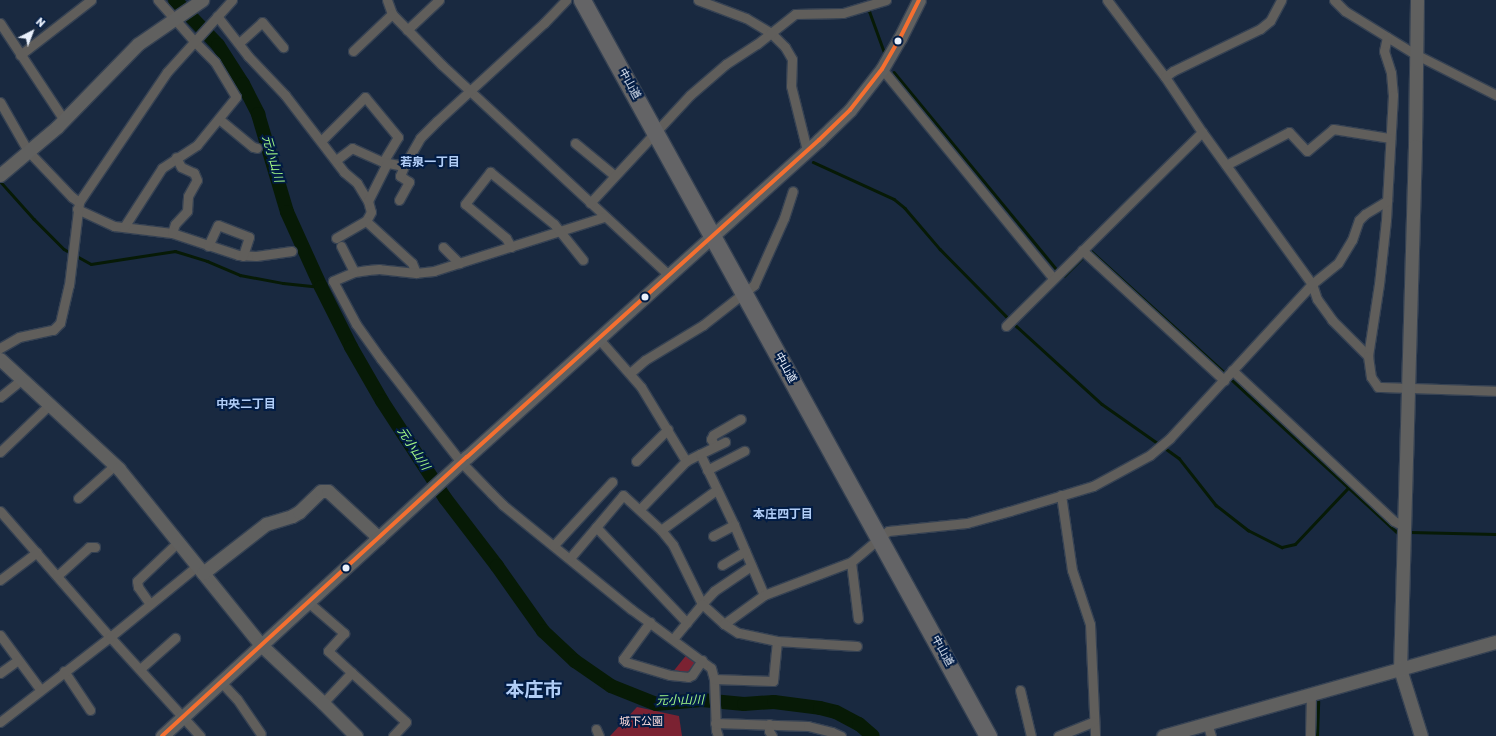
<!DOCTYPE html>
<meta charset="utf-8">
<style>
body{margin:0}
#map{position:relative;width:1496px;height:736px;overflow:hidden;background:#192940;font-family:Rubik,"Noto Sans JP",sans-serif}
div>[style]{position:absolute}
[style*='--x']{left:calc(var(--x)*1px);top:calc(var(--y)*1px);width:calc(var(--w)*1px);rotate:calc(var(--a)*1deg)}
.green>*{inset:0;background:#7b2232}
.stream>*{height:2.5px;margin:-1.25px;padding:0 1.25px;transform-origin:1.25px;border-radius:1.25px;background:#071a06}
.river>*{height:14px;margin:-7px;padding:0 7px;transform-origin:7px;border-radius:7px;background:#071a06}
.roads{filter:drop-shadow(1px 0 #364253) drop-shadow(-1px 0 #364253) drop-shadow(0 1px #364253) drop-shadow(0 -1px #364253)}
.street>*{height:9px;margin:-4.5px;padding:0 4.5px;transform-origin:4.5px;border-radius:4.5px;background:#605e5b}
.secondary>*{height:13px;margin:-6.5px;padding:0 6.5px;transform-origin:6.5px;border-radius:6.5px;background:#60605f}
.highway>*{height:17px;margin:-8.5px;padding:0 8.5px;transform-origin:8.5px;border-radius:8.5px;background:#646466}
.bus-1>*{height:4px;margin:-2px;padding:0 2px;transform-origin:2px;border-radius:2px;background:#f46f30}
.dots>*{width:11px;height:11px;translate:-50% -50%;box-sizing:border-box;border:2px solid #021c44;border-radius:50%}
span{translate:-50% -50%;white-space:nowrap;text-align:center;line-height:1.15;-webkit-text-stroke:4px #021c44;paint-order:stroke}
.street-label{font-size:11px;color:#eaf1fc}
.park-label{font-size:11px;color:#f8d9d9}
.water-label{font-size:12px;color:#a2f884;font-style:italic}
.neighbourhood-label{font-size:12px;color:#b1cdf6;font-weight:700}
.town-label{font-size:19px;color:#b1cdf6;font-weight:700}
.north{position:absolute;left:12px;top:12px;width:40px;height:40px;-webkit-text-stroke:3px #021c44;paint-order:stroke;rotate:42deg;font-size:11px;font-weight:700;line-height:16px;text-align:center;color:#eaf1fc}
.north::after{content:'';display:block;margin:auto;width:14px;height:18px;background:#eaf1fc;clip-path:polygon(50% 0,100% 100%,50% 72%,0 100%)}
</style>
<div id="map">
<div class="green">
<div style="clip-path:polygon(688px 653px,697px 660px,690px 673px,672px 673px)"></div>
<div style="clip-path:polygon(637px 707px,679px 716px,682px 736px,610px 736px)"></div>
</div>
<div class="stream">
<div style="--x:869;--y:10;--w:47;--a:70"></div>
<div style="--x:894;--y:72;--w:256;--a:50.5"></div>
<div style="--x:813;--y:162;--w:89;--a:24.6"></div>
<div style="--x:894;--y:199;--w:14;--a:39"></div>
<div style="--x:905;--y:208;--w:54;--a:49.5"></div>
<div style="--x:940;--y:249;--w:97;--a:45.4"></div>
<div style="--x:0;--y:181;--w:51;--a:48.2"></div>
<div style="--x:34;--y:219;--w:42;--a:45"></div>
<div style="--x:64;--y:249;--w:8;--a:30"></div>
<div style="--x:1090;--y:250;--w:181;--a:42.3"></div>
<div style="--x:75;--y:255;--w:18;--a:29"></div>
<div style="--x:91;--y:264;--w:85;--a:-8.8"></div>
<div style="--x:175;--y:251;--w:34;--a:17"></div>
<div style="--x:207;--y:261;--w:36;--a:23"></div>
<div style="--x:240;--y:275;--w:44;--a:10.5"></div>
<div style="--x:283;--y:283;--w:38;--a:6"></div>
<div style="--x:1064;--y:276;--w:28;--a:-45"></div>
<div style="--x:1013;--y:323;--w:120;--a:42.3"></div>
<div style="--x:1102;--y:404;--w:70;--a:35.1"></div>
<div style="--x:1231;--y:379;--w:226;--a:42.7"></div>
<div style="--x:1165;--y:448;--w:17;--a:36"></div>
<div style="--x:1179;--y:458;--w:60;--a:51.8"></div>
<div style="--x:1216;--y:505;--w:41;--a:38"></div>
<div style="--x:1248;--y:530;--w:38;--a:27"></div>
<div style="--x:1282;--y:547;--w:13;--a:-13"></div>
<div style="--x:1295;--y:544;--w:77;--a:-46.6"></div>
<div style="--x:1410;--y:532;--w:86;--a:1.3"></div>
<div style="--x:1317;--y:736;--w:34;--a:-88"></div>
</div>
<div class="river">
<div style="--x:175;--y:0;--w:62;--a:46.3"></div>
<div style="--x:218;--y:45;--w:46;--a:57.3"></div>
<div style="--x:243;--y:84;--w:34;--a:63"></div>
<div style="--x:258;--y:114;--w:102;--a:73.5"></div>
<div style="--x:287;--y:212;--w:82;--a:65.6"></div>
<div style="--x:321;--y:287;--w:67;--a:63.4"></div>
<div style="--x:351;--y:347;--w:62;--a:60.1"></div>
<div style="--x:382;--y:401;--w:116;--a:57"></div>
<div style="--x:445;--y:498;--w:86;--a:52.6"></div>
<div style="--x:497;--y:566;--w:80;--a:54.7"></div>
<div style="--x:543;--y:631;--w:44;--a:43.2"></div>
<div style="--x:575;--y:661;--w:44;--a:34.8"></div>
<div style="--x:611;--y:686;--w:48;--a:21.8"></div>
<div style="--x:656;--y:704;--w:46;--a:-5"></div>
<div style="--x:702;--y:700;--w:42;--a:5.4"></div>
<div style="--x:744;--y:704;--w:30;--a:-4"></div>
<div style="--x:774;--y:702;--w:46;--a:7.4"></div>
<div style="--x:820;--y:708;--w:16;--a:14"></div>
<div style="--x:836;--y:712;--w:26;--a:28"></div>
<div style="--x:859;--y:724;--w:18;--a:41"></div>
</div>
<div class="roads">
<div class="street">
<div style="--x:387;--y:0;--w:15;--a:70"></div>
<div style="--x:392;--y:14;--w:71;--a:45.6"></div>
<div style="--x:442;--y:65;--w:309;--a:42.8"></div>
<div style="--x:698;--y:0;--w:51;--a:20.6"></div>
<div style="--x:746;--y:18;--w:29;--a:31"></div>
<div style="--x:771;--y:33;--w:20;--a:45"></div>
<div style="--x:785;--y:47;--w:14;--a:60"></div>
<div style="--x:792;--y:59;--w:27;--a:92"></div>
<div style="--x:791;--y:86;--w:66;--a:76"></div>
<div style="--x:1107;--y:0;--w:96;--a:53"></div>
<div style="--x:1165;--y:77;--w:66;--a:56.1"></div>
<div style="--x:1202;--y:132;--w:188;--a:54.1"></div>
<div style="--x:1312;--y:284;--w:16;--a:72"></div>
<div style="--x:1317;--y:299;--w:26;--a:54"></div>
<div style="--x:1332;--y:320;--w:51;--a:45"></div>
<div style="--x:1334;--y:0;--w:16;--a:45"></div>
<div style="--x:1345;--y:11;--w:82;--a:31.6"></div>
<div style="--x:1415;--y:54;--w:91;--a:26.8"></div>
<div style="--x:217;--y:16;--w:51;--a:52.2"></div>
<div style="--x:248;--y:56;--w:54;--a:46.5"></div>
<div style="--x:285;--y:95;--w:97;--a:52.5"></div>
<div style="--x:344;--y:172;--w:17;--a:40"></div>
<div style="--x:357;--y:183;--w:21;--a:59"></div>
<div style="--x:368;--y:201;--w:11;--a:75"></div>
<div style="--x:371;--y:212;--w:10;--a:119"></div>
<div style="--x:366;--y:221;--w:62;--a:42.4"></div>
<div style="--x:412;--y:263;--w:11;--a:68"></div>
<div style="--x:0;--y:23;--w:116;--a:56.6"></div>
<div style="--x:407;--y:30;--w:44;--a:-43.2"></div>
<div style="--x:1387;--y:37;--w:14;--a:102"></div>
<div style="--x:1384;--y:51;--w:23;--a:72"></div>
<div style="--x:1391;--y:73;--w:22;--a:85"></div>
<div style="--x:1393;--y:95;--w:125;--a:93.2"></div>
<div style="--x:1386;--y:220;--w:64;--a:96.2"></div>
<div style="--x:1379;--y:284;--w:73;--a:98.7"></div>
<div style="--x:1368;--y:356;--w:21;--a:82"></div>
<div style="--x:1371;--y:377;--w:12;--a:55"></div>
<div style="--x:1378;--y:387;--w:118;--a:1.9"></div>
<div style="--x:239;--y:43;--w:31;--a:-42"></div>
<div style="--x:262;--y:22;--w:33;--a:50"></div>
<div style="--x:353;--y:51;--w:54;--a:-43.5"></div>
<div style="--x:20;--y:55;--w:90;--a:-37.8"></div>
<div style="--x:882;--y:69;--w:270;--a:50.7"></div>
<div style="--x:1165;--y:77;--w:10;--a:-37"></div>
<div style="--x:1173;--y:71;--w:97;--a:-25.8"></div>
<div style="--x:1260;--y:29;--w:13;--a:-39"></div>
<div style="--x:1270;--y:21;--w:24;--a:-62"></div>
<div style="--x:0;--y:102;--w:56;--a:60.3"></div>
<div style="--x:28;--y:151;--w:64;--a:46.3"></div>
<div style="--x:72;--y:197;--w:9;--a:36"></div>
<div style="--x:219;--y:119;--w:44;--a:39.5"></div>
<div style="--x:253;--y:147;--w:4;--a:14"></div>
<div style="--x:321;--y:141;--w:62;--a:-45"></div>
<div style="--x:365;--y:97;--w:52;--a:50.5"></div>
<div style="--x:398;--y:137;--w:29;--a:121"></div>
<div style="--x:383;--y:162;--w:34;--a:-156"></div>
<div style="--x:352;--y:148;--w:20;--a:143"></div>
<div style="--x:575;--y:143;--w:50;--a:39.4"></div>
<div style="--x:383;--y:162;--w:21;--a:11"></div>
<div style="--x:404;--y:166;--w:32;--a:-60"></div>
<div style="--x:420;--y:138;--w:24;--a:-45"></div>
<div style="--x:437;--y:121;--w:145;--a:-42.5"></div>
<div style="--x:544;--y:23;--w:32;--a:-46"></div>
<div style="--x:1226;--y:165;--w:71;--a:-27.6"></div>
<div style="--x:1289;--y:132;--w:26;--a:47"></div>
<div style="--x:1307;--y:151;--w:34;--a:-40"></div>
<div style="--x:1333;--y:129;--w:58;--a:9"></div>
<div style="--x:399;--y:200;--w:21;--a:-61"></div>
<div style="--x:409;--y:182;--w:11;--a:-146"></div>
<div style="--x:400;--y:176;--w:11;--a:-68"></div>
<div style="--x:368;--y:201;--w:42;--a:-63.4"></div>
<div style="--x:590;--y:203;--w:147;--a:-47.2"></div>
<div style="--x:690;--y:95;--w:48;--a:-40.7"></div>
<div style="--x:726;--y:64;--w:37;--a:-33"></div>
<div style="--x:757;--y:44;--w:48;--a:-38.3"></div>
<div style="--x:795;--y:14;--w:48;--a:-1.2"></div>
<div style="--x:843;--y:13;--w:45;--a:-16.8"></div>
<div style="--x:77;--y:209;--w:41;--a:24.7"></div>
<div style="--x:114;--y:226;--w:58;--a:6.9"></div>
<div style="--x:172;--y:233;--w:70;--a:18.4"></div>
<div style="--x:238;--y:255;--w:18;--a:3"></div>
<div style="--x:256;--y:256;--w:36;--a:-8"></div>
<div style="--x:604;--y:217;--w:178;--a:162.4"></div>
<div style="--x:434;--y:271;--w:18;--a:174"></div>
<div style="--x:416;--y:273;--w:37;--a:-174"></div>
<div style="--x:379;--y:269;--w:11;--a:175"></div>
<div style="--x:368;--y:270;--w:14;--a:172"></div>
<div style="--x:354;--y:272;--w:23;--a:157"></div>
<div style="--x:333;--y:281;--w:49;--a:61.9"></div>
<div style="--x:356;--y:324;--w:43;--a:54.5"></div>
<div style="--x:381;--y:359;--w:130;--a:52.2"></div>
<div style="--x:461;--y:462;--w:43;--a:45.9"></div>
<div style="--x:491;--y:493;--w:17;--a:45"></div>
<div style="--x:503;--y:505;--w:165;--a:39.1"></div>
<div style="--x:631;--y:609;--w:99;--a:36.4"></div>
<div style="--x:711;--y:668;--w:11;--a:75"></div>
<div style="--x:714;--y:679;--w:51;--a:87.8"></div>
<div style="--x:716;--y:730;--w:6;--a:72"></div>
<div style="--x:124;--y:227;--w:70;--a:-57.2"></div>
<div style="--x:162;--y:168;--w:42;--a:-33.3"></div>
<div style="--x:197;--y:145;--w:62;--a:-50.9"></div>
<div style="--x:236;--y:97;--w:41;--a:-121"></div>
<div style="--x:215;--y:62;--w:30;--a:-135"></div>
<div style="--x:194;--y:41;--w:55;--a:-131.3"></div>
<div style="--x:172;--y:233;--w:9;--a:-72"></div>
<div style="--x:175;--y:224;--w:18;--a:-47"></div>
<div style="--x:187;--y:211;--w:15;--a:-86"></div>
<div style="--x:188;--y:196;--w:18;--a:-61"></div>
<div style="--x:197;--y:180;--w:8;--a:-113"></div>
<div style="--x:194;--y:173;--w:14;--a:-155"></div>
<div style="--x:181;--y:167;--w:11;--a:-117"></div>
<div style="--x:336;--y:238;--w:34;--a:-30"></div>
<div style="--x:208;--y:246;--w:23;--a:-65"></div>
<div style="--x:218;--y:225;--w:33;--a:21"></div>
<div style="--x:249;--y:237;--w:20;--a:108"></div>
<div style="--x:341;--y:246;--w:29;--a:63"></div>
<div style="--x:443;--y:247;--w:23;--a:45"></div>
<div style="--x:511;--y:247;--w:10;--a:-119"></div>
<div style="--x:506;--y:238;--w:53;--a:-140.3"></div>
<div style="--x:465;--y:204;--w:41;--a:-52"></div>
<div style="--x:490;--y:172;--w:82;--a:39.1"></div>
<div style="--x:554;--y:224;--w:46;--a:51.1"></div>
<div style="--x:1082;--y:250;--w:193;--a:42.5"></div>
<div style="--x:1006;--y:326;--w:276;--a:-44.7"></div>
<div style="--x:599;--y:339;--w:64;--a:48.8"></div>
<div style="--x:641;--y:387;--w:87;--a:58.7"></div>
<div style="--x:686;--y:461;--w:16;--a:-27"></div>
<div style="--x:700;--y:454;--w:79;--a:64.4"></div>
<div style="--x:734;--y:525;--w:76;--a:66.8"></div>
<div style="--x:0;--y:348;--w:22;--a:-30"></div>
<div style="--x:19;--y:337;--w:35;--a:-12"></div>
<div style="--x:53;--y:330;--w:10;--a:-45"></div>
<div style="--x:60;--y:323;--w:39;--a:-77"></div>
<div style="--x:69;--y:285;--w:84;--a:-83.1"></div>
<div style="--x:79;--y:202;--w:157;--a:-55.9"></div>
<div style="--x:167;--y:72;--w:97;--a:-47.9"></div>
<div style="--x:1232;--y:370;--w:221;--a:43"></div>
<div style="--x:1394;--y:521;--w:11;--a:27"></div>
<div style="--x:630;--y:373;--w:20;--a:-41"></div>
<div style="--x:645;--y:360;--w:68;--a:-31.1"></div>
<div style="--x:703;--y:325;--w:65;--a:-38.1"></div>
<div style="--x:754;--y:285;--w:73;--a:-65.9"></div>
<div style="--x:784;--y:218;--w:28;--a:-72"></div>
<div style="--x:0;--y:397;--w:27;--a:-39"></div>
<div style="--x:715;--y:446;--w:8;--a:-120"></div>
<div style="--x:711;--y:439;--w:4;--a:-63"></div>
<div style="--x:713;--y:435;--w:32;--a:-30"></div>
<div style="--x:0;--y:452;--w:68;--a:-43.8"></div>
<div style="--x:700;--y:454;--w:28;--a:-26"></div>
<div style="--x:636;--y:461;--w:45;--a:-45"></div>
<div style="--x:707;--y:470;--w:42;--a:-27.2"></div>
<div style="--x:1061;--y:495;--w:76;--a:81.7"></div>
<div style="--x:1072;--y:570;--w:57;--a:71.6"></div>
<div style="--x:1090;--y:624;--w:112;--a:87.4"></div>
<div style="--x:78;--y:498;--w:50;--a:-41.7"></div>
<div style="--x:640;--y:509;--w:66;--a:-46.2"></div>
<div style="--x:0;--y:511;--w:167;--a:48.9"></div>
<div style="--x:110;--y:637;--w:134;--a:47.7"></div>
<div style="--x:596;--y:527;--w:132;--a:46.5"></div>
<div style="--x:661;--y:530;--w:19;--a:51"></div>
<div style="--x:673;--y:545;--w:66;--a:63.8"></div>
<div style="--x:702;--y:604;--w:18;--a:-47"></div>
<div style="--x:714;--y:591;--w:45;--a:-34"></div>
<div style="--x:713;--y:536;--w:24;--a:-28"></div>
<div style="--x:554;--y:545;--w:86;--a:-47.4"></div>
<div style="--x:570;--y:558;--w:82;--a:-49.9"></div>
<div style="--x:623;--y:495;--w:52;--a:42.6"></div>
<div style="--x:661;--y:530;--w:68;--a:-36"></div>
<div style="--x:851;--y:562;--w:57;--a:83"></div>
<div style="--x:722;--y:565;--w:27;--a:-31"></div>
<div style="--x:57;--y:576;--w:43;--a:-42.2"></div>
<div style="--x:89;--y:547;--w:6;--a:0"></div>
<div style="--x:0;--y:580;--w:46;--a:-37.1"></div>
<div style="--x:308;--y:602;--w:48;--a:40.7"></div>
<div style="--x:344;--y:633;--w:24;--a:132"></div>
<div style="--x:328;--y:651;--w:105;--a:42.3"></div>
<div style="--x:406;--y:722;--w:19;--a:133"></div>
<div style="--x:150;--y:604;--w:21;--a:-125"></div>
<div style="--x:138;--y:587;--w:6;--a:-99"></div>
<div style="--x:137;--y:581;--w:57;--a:-43.6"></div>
<div style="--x:650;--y:622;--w:46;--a:126.1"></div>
<div style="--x:623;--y:659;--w:4;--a:45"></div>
<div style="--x:626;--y:662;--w:46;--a:16.5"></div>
<div style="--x:670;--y:675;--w:18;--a:6"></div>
<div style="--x:688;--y:677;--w:4;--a:-27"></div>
<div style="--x:692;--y:675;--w:18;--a:-56"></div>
<div style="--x:0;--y:635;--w:67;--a:53.5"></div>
<div style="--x:673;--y:639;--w:45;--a:-50.4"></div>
<div style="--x:702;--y:604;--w:30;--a:42"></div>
<div style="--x:724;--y:624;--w:49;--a:-35.9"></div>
<div style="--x:764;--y:595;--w:93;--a:-20.8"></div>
<div style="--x:851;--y:562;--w:48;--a:-40"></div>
<div style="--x:888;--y:531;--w:79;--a:-5.8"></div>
<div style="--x:967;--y:523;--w:45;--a:-15.6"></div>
<div style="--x:1010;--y:511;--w:87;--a:-16.8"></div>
<div style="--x:1093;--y:486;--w:65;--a:-28.5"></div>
<div style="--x:1150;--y:455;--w:26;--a:-40"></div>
<div style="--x:1170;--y:438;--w:209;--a:-47.3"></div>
<div style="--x:1312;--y:284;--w:33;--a:-39"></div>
<div style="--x:1338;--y:263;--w:27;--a:-59"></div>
<div style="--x:1352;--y:240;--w:21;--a:-71"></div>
<div style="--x:1359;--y:220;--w:8;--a:-45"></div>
<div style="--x:1365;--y:214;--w:26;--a:-31"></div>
<div style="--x:777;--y:641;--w:80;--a:3.6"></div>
<div style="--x:140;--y:669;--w:47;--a:-41.5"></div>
<div style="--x:64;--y:671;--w:47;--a:56.3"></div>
<div style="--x:0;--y:673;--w:22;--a:-36"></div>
<div style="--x:714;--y:679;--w:59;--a:1.9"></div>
<div style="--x:773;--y:681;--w:40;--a:-84.3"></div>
<div style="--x:777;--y:641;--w:40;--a:-168"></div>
<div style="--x:738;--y:633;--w:17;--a:-147"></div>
<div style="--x:221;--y:682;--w:23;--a:47"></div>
<div style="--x:237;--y:699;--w:42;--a:55.6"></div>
<div style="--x:1020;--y:690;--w:47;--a:76.6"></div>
<div style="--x:323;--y:703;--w:42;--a:-46.9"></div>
<div style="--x:0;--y:722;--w:139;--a:-37.7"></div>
<div style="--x:110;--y:637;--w:112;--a:-39.2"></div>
<div style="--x:715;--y:723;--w:93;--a:1.8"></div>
<div style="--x:808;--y:726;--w:25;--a:14"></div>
<div style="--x:832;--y:732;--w:10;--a:24"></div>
<div style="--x:1207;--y:723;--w:14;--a:73"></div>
<div style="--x:769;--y:724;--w:7;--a:90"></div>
<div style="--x:769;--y:731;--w:6;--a:59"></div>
<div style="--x:596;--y:729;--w:8;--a:67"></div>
<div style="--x:1058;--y:736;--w:38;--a:-22"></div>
<div style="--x:1310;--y:736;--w:41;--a:-88.6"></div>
</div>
<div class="secondary">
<div style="--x:1417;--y:0;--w:146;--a:90.8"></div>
<div style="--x:1415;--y:146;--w:523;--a:91.64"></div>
<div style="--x:1400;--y:669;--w:70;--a:72.6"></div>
<div style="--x:0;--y:175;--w:75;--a:-40.1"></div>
<div style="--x:57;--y:127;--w:116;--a:-45.7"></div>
<div style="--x:138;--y:44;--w:78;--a:-34.5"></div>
<div style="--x:0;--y:359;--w:162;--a:42.7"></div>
<div style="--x:119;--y:469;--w:226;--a:51.1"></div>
<div style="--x:261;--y:645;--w:85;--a:43.1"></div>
<div style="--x:323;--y:703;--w:47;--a:45"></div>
<div style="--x:203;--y:573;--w:80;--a:-37.9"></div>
<div style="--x:266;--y:524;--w:27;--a:-17"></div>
<div style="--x:292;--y:516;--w:8;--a:-30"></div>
<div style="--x:299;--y:512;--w:30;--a:-44"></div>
<div style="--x:321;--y:491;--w:7;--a:0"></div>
<div style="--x:328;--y:491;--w:69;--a:42.7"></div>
<div style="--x:162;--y:736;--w:413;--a:-42.5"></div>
<div style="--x:467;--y:457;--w:474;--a:-42"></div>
<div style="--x:819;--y:140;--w:43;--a:-44.1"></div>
<div style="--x:850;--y:110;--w:52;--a:-52"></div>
<div style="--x:882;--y:69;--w:36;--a:-60"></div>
<div style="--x:900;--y:38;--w:42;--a:-63.4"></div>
<div style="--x:1163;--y:736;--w:346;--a:-15.8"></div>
</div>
<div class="highway">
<div style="--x:582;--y:0;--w:841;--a:61.12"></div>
</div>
</div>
<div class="bus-1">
<div style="--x:162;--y:736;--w:413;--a:-42.5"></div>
<div style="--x:467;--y:457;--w:474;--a:-42"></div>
<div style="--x:819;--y:140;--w:43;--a:-44.1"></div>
<div style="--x:850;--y:110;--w:52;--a:-52"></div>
<div style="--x:882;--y:69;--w:36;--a:-60"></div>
<div style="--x:900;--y:38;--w:42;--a:-63.4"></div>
</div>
<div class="dots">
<div style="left:898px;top:41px;background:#eaf1fc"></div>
<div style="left:645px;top:297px;background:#eaf1fc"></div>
<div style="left:346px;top:568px;background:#eaf1fc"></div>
</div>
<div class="street-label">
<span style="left:629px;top:84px;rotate:61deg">中山道</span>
<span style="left:785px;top:368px;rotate:61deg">中山道</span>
<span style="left:942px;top:651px;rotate:61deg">中山道</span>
</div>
<div class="park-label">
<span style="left:641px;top:722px">城下公園</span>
</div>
<div class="water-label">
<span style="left:272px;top:159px;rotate:74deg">元小山川</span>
<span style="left:413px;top:449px;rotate:57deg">元小山川</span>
<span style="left:680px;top:701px;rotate:-1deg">元小山川</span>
</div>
<div class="neighbourhood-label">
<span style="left:430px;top:163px">若泉一丁目</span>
<span style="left:246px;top:405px">中央二丁目</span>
<span style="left:783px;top:515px">本庄四丁目</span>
</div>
<div class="town-label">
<span style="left:534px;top:690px">本庄市</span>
</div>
<div class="north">N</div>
</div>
